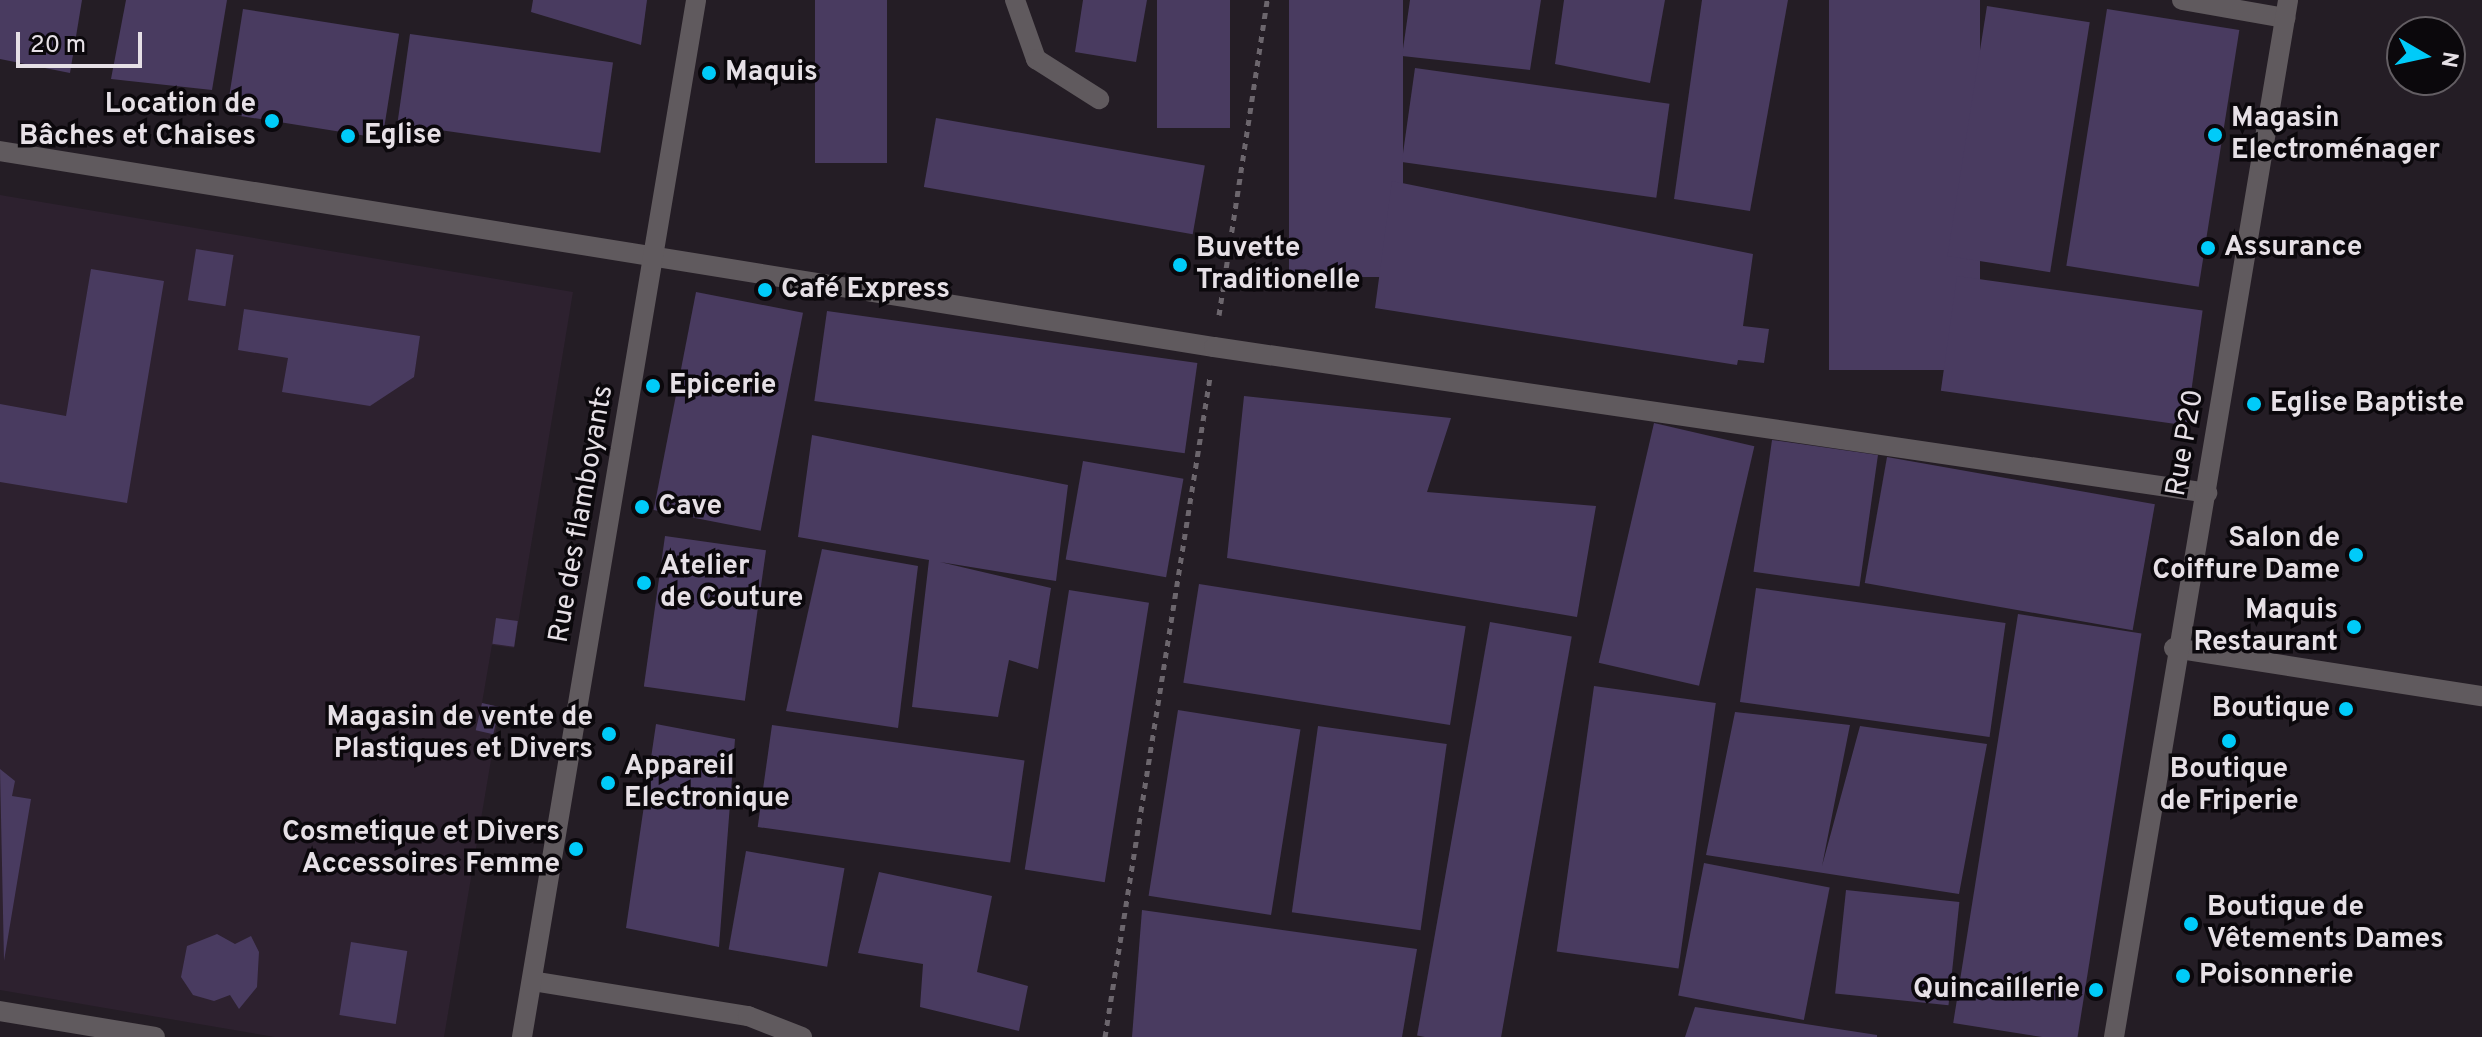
<!DOCTYPE html>
<meta charset="utf-8">
<style>
body{margin:0}
#map{position:relative;width:2482px;height:1037px;overflow:hidden;background:#241d25;font-family:Overpass,sans-serif}
div>[style]{position:absolute}
[style*='--x']{left:calc(var(--x)*1px);top:calc(var(--y)*1px);width:calc(var(--w)*1px);rotate:calc(var(--a)*1deg)}
.built>*{inset:0;background:#2d212f}
.building>*{inset:0;background:#493b60;transform-origin:0 0}
.path>*{height:5px;margin-top:-2.5px;transform-origin:0;background:repeating-linear-gradient(90deg,#6c666d 0 6px,transparent 0 12px)}
.minor>*{height:20px;margin:-10px;padding:0 10px;transform-origin:10px;border-radius:10px;background:#605a5e}
.dots>*{width:22px;height:22px;translate:-50% -50%;box-sizing:border-box;border:4px solid #0b080c;border-radius:50%}
span{translate:-50% -50%;white-space:nowrap;text-align:center;line-height:1.15;-webkit-text-stroke:7px #0b080c;paint-order:stroke}
.poi-label{font-size:28px;color:#e6e0e6;font-weight:700}
.left{translate:0 -50%;text-align:left}
.right{translate:-100% -50%;text-align:right}
.street-label{font-size:28px;color:#e6e0e6}
.north{position:absolute;left:2386px;top:16px;width:80px;height:80px;box-sizing:border-box;background:#0b080c;border:2px solid #635e63;border-radius:50%;rotate:99deg;font-size:22px;font-weight:700;line-height:32px;text-align:center;color:#e6e0e6}
.north::after{content:'';display:block;margin:auto;width:28px;height:36px;background:#00cbf9;clip-path:polygon(50% 0,100% 100%,50% 72%,0 100%)}
.scale{position:absolute;left:16px;top:32px;width:126px;height:36px;box-sizing:border-box;border:4px solid #e6e0e6;border-top:0;padding-left:10px;font-size:24px;line-height:28px;white-space:nowrap;color:#e6e0e6;-webkit-text-stroke:6px #0b080c;paint-order:stroke}
</style>
<div id="map">
<div class="built">
<div style="clip-path:polygon(0 195px,573px 292px,514px 648px,492px 645px,482px 703px,500px 707px,444px 1037px,275px 1037px,0 990px)"></div>
</div>
<div class="building">
<div style="clip-path:polygon(0 0,82px 0,70px 73px,0 59px)"></div>
<div style="clip-path:polygon(126px 0,227px 0,212px 90px,111px 79px)"></div>
<div style="clip-path:polygon(533px 0,647px 0,641px 45px,531px 12px)"></div>
<div style="left:815px;top:0;width:72px;height:163px"></div>
<div style="clip-path:polygon(1083px 0,1147px 0,1136px 62px,1075px 52px)"></div>
<div style="left:1157px;top:0;width:73px;height:128px"></div>
<div style="left:1289px;top:0;width:114px;height:277px"></div>
<div style="clip-path:polygon(1410px 0,1541px 0,1530px 70px,1402px 56px)"></div>
<div style="clip-path:polygon(1564px 0,1665px 0,1650px 83px,1555px 64px)"></div>
<div style="clip-path:polygon(1702px 0,1788px 0,1750px 211px,1674px 199px)"></div>
<div style="left:1829px;top:0;width:151px;height:370px"></div>
<div style="left:1987px;top:6px;width:104px;height:253px;rotate:9deg"></div>
<div style="left:243px;top:9px;width:158px;height:106px;rotate:9deg"></div>
<div style="left:2107px;top:9px;width:134px;height:260px;rotate:9deg"></div>
<div style="left:410px;top:34px;width:205px;height:91px;rotate:8deg"></div>
<div style="left:1415px;top:68px;width:257px;height:95px;rotate:8deg"></div>
<div style="left:936px;top:118px;width:273px;height:70px;rotate:10deg"></div>
<div style="clip-path:polygon(1392px 181px,1753px 254px,1743px 326px,1769px 329px,1764px 363px,1738px 360px,1737px 365px,1375px 308px)"></div>
<div style="left:196px;top:249px;width:38px;height:52px;rotate:9deg"></div>
<div style="clip-path:polygon(91px 269px,164px 281px,127px 503px,0 482px,0 404px,66px 416px)"></div>
<div style="left:1957px;top:276px;width:248px;height:116px;rotate:8deg"></div>
<div style="left:696px;top:292px;width:109px;height:222px;rotate:11deg"></div>
<div style="clip-path:polygon(244px 309px,420px 336px,414px 377px,370px 406px,282px 392px,288px 358px,238px 350px)"></div>
<div style="left:827px;top:311px;width:374px;height:91px;rotate:8deg"></div>
<div style="clip-path:polygon(1244px 396px,1451px 418px,1427px 492px,1596px 506px,1577px 617px,1227px 558px)"></div>
<div style="left:1654px;top:423px;width:103px;height:246px;rotate:13deg"></div>
<div style="clip-path:polygon(812px 435px,1068px 485px,1056px 581px,940px 562px,1051px 588px,1038px 669px,1009px 660px,998px 717px,912px 707px,929px 560px,798px 537px)"></div>
<div style="left:1772px;top:440px;width:107px;height:133px;rotate:8deg"></div>
<div style="left:1887px;top:457px;width:272px;height:128px;rotate:10deg"></div>
<div style="left:1083px;top:461px;width:102px;height:100px;rotate:10deg"></div>
<div style="left:665px;top:536px;width:102px;height:152px;rotate:8deg"></div>
<div style="clip-path:polygon(822px 549px,918px 566px,898px 728px,786px 711px)"></div>
<div style="left:1199px;top:584px;width:270px;height:100px;rotate:9deg"></div>
<div style="left:1756px;top:588px;width:252px;height:115px;rotate:8deg"></div>
<div style="left:1069px;top:590px;width:81px;height:283px;rotate:9deg"></div>
<div style="left:2018px;top:614px;width:125px;height:414px;rotate:9deg"></div>
<div style="left:496px;top:618px;width:22px;height:26px;rotate:8deg"></div>
<div style="left:1490px;top:622px;width:83px;height:420px;rotate:10deg"></div>
<div style="left:1594px;top:686px;width:123px;height:268px;rotate:8deg"></div>
<div style="left:482px;top:703px;width:18px;height:28px;rotate:13deg"></div>
<div style="left:1178px;top:710px;width:124px;height:188px;rotate:9deg"></div>
<div style="clip-path:polygon(1735px 712px,1850px 725px,1822px 866px,1860px 726px,1987px 744px,1959px 894px,1706px 855px)"></div>
<div style="clip-path:polygon(656px 724px,735px 739px,719px 947px,626px 928px)"></div>
<div style="left:772px;top:725px;width:255px;height:103px;rotate:8deg"></div>
<div style="left:1318px;top:726px;width:130px;height:188px;rotate:8deg"></div>
<div style="clip-path:polygon(0 769px,15px 781px,12px 796px,31px 799px,4px 961px)"></div>
<div style="left:746px;top:851px;width:100px;height:100px;rotate:10deg"></div>
<div style="left:1704px;top:863px;width:128px;height:135px;rotate:11deg"></div>
<div style="clip-path:polygon(879px 872px,992px 896px,977px 972px,1028px 986px,1019px 1031px,920px 1007px,923px 964px,858px 953px)"></div>
<div style="left:1846px;top:890px;width:114px;height:104px;rotate:6deg"></div>
<div style="clip-path:polygon(1142px 910px,1417px 949px,1402px 1037px,1132px 1037px)"></div>
<div style="clip-path:polygon(217px 934px,235px 944px,251px 936px,259px 952px,257px 987px,239px 1009px,230px 995px,214px 1001px,193px 995px,181px 977px,187px 946px)"></div>
<div style="left:351px;top:942px;width:57px;height:74px;rotate:9deg"></div>
<div style="clip-path:polygon(1695px 1007px,1877px 1035px,1877px 1037px,1685px 1037px)"></div>
</div>
<div class="path">
<div style="--x:1219;--y:315;--w:319;--a:-81.3"></div>
<div style="--x:1105;--y:1037;--w:668;--a:-80.96"></div>
</div>
<div class="minor">
<div style="--x:1015;--y:0;--w:63;--a:70.4"></div>
<div style="--x:1036;--y:59;--w:75;--a:32.4"></div>
<div style="--x:2182;--y:0;--w:105;--a:9.9"></div>
<div style="--x:0;--y:151;--w:1230;--a:9.17"></div>
<div style="--x:1214;--y:347;--w:1004;--a:8.36"></div>
<div style="--x:2174;--y:648;--w:312;--a:8.9"></div>
<div style="--x:532;--y:981;--w:219;--a:9.2"></div>
<div style="--x:748;--y:1016;--w:58;--a:21.3"></div>
<div style="--x:0;--y:1011;--w:157;--a:9.5"></div>
<div style="--x:522;--y:1037;--w:1051;--a:-80.47"></div>
<div style="--x:2114;--y:1037;--w:1051;--a:-80.47"></div>
</div>
<div class="dots">
<div style="left:709px;top:73px;background:#00cbf9"></div>
<div style="left:272px;top:121px;background:#00cbf9"></div>
<div style="left:2215px;top:135px;background:#00cbf9"></div>
<div style="left:348px;top:136px;background:#00cbf9"></div>
<div style="left:2208px;top:248px;background:#00cbf9"></div>
<div style="left:1180px;top:265px;background:#00cbf9"></div>
<div style="left:765px;top:290px;background:#00cbf9"></div>
<div style="left:653px;top:386px;background:#00cbf9"></div>
<div style="left:2254px;top:404px;background:#00cbf9"></div>
<div style="left:642px;top:507px;background:#00cbf9"></div>
<div style="left:2356px;top:555px;background:#00cbf9"></div>
<div style="left:644px;top:583px;background:#00cbf9"></div>
<div style="left:2354px;top:627px;background:#00cbf9"></div>
<div style="left:2346px;top:709px;background:#00cbf9"></div>
<div style="left:609px;top:734px;background:#00cbf9"></div>
<div style="left:2229px;top:741px;background:#00cbf9"></div>
<div style="left:608px;top:783px;background:#00cbf9"></div>
<div style="left:576px;top:849px;background:#00cbf9"></div>
<div style="left:2191px;top:924px;background:#00cbf9"></div>
<div style="left:2183px;top:976px;background:#00cbf9"></div>
<div style="left:2096px;top:990px;background:#00cbf9"></div>
</div>
<div class="poi-label">
<span class="left" style="left:725px;top:73px">Maquis</span>
<span class="right" style="left:256px;top:121px">Location de<br>Bâches et Chaises</span>
<span class="left" style="left:2231px;top:135px">Magasin<br>Electroménager</span>
<span class="left" style="left:364px;top:136px">Eglise</span>
<span class="left" style="left:2224px;top:248px">Assurance</span>
<span class="left" style="left:1196px;top:265px">Buvette<br>Traditionelle</span>
<span class="left" style="left:781px;top:290px">Café Express</span>
<span class="left" style="left:669px;top:386px">Epicerie</span>
<span class="left" style="left:2270px;top:404px">Eglise Baptiste</span>
<span class="left" style="left:658px;top:507px">Cave</span>
<span class="right" style="left:2340px;top:555px">Salon de<br>Coiffure Dame</span>
<span class="left" style="left:660px;top:583px">Atelier<br>de Couture</span>
<span class="right" style="left:2338px;top:627px">Maquis<br>Restaurant</span>
<span class="right" style="left:2330px;top:709px">Boutique</span>
<span class="right" style="left:593px;top:734px">Magasin de vente de<br>Plastiques et Divers</span>
<span class="left" style="left:624px;top:783px">Appareil<br>Electronique</span>
<span style="left:2229px;top:786px">Boutique<br>de Friperie</span>
<span class="right" style="left:560px;top:849px">Cosmetique et Divers<br>Accessoires Femme</span>
<span class="left" style="left:2207px;top:924px">Boutique de<br>Vêtements Dames</span>
<span class="left" style="left:2199px;top:976px">Poisonnerie</span>
<span class="right" style="left:2080px;top:990px">Quincaillerie</span>
</div>
<div class="street-label">
<span style="left:2186px;top:443px;rotate:-80deg">Rue P20</span>
<span style="left:582px;top:514px;rotate:-80deg">Rue des flamboyants</span>
</div>
<div class="north">N</div>
<div class="scale">20 m</div>
</div>
